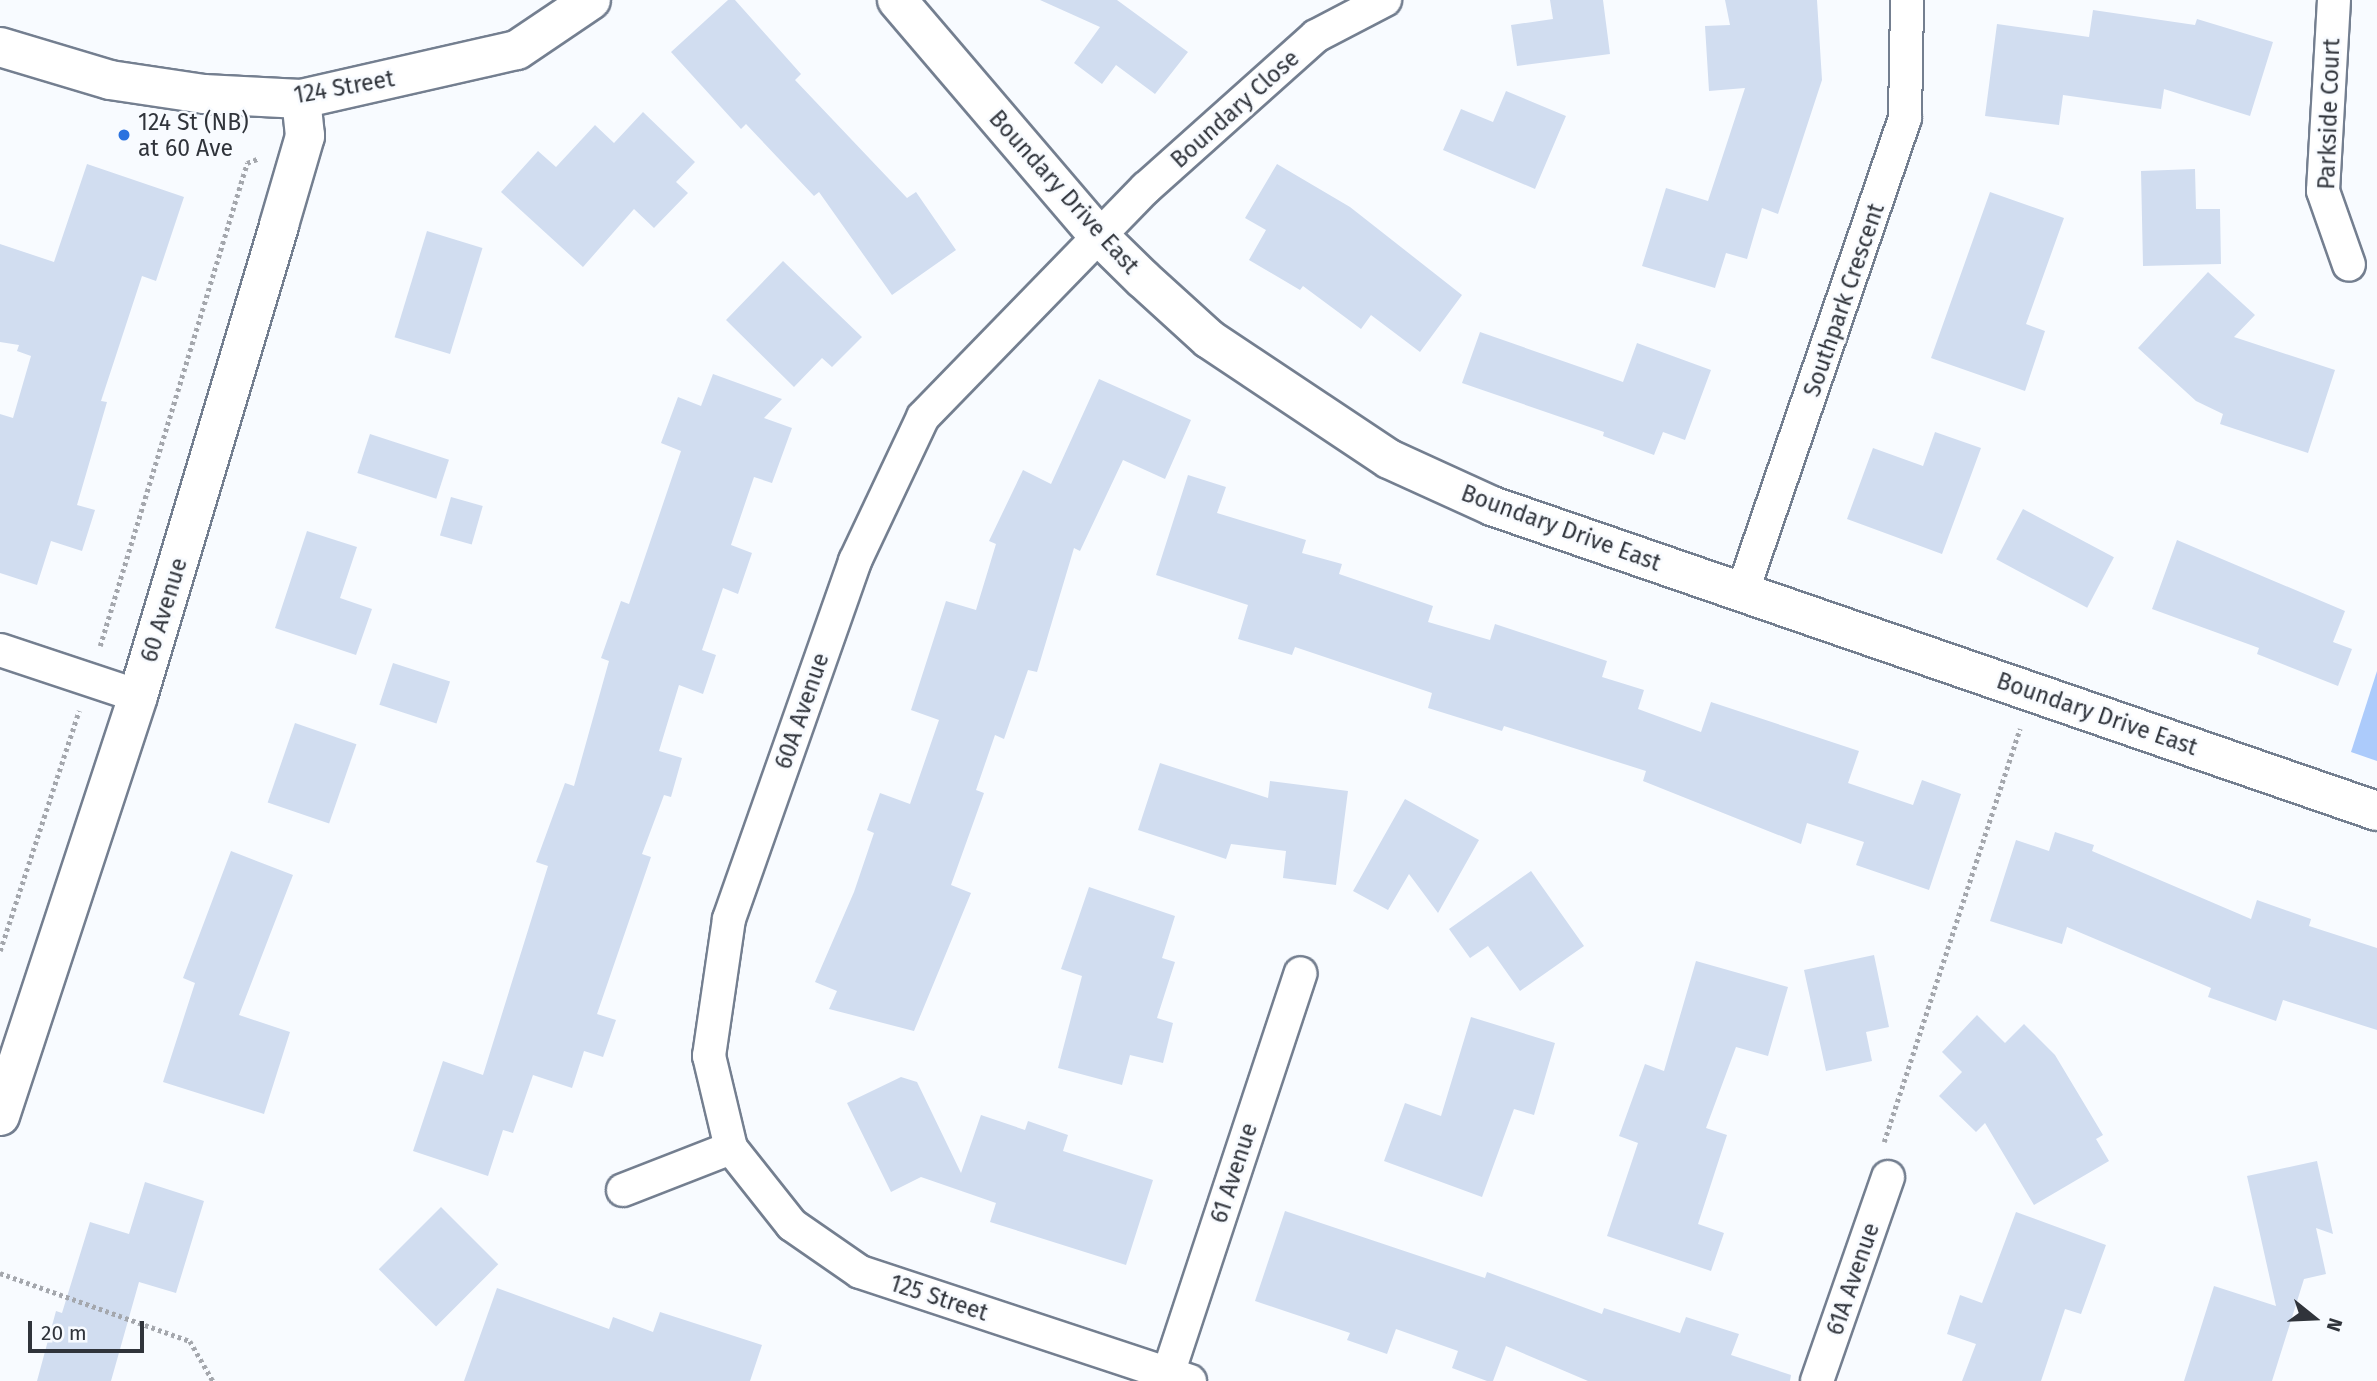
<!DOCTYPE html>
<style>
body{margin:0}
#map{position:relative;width:2377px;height:1381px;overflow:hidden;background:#f8fbff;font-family:"Fira Sans",sans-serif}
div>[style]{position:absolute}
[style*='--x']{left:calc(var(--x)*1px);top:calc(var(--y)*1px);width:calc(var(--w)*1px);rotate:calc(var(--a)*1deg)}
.green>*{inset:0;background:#accbfb}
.building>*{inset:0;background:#d1ddf0;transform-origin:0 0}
.path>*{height:4.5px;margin-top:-2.25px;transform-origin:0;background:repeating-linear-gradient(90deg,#a4a7ad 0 3.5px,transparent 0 7px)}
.roads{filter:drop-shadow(2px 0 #747f90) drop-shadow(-2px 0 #747f90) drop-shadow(0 2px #747f90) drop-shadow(0 -2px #747f90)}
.minor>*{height:32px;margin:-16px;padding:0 16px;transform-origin:16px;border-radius:16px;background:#fff}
.tertiary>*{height:38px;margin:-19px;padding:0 19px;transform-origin:19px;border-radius:19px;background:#fff}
.dots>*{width:19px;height:19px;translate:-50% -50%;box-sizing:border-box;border:4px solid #f8fbff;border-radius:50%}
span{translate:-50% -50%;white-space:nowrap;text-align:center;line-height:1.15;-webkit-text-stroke:5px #f8fbff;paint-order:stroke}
.street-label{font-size:23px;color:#30343b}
.poi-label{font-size:23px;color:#30343b}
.left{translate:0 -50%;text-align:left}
.north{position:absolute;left:2279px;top:1283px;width:70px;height:70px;-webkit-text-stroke:5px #f8fbff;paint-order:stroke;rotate:108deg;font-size:19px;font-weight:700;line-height:28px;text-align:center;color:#30343b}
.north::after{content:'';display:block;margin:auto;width:24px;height:32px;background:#30343b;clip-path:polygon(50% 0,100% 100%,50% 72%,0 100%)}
.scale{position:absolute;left:28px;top:1321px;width:116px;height:32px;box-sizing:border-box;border:4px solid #30343b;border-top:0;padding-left:9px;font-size:21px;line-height:24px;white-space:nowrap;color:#30343b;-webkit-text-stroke:5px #f8fbff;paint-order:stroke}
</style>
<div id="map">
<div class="green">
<div style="clip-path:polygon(2377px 671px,2377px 761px,2351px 752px)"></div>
</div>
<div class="building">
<div style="clip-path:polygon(728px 0,735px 0,801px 74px,795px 80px,907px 198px,916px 192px,956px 250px,892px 295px,819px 192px,814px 196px,746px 124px,741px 129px,671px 52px)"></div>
<div style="clip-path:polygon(1040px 0,1117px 0,1188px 52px,1155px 94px,1116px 65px,1102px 84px,1074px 63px,1100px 27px)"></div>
<div style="clip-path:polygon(1550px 0,1603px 0,1610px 54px,1517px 66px,1511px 25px,1553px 19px)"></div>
<div style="clip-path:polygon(1725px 0,1817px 0,1822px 80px,1778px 214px,1762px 208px,1747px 259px,1726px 253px,1715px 288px,1642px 266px,1666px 188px,1708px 201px,1745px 88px,1709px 91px,1705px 26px,1730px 25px)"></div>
<div style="clip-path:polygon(2093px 10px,2195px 25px,2197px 19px,2273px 42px,2250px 116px,2164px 89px,2161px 109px,2063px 95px,2059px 125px,1985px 116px,1997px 24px,2089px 37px)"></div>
<div style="clip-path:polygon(1506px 91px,1566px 116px,1535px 189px,1443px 150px,1461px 109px,1493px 122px)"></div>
<div style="clip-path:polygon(643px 112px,695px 162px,676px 182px,688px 193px,654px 228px,634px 209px,583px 267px,501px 192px,538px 151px,556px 167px,595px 125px,614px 143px)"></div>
<div style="clip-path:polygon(87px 164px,184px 197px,156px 281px,142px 276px,101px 401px,107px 402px,77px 505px,95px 510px,82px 551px,51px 541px,37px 585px,0 573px,0 414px,13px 418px,31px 356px,17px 351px,19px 345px,0 342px,0 244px,54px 262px)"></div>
<div style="clip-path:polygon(1277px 164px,1350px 207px,1462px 295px,1420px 352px,1371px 315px,1361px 329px,1303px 286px,1300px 290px,1249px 260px,1266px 230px,1245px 218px)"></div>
<div style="clip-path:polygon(2195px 169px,2196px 209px,2220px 209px,2221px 264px,2143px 266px,2141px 171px)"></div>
<div style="clip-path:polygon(1990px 192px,2064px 218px,2026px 324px,2045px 331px,2025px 391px,1931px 358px)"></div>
<div style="left:427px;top:231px;width:58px;height:111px;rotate:17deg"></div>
<div style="clip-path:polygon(783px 261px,862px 337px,832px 367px,822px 358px,794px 387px,726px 320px)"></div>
<div style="clip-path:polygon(2208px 272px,2255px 315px,2234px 337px,2335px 370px,2308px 453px,2220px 424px,2223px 414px,2196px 401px,2138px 348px)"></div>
<div style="clip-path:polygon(1480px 332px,1623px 382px,1637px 343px,1711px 370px,1685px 440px,1663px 432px,1654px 455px,1603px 436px,1604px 432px,1462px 383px)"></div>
<div style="clip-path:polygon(713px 374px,782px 399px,764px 418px,792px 428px,772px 483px,754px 477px,731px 545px,752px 553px,738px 594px,723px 588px,702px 650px,716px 655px,703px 694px,679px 685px,659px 751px,682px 758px,671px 797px,664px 795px,642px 854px,651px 857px,597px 1014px,616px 1020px,603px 1057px,584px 1051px,572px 1088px,533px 1075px,513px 1133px,503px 1130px,488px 1176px,413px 1151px,443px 1061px,483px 1075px,548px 866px,536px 862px,565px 783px,574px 786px,609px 661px,601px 658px,621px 601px,629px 604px,681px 451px,661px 443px,678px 397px,701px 406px)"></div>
<div style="clip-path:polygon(1099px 379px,1191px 420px,1165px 479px,1123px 460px,1080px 551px,1074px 548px,1037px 672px,1028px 670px,1004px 739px,995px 735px,976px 790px,984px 793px,951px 885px,971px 893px,914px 1031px,829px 1009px,837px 991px,815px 982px,854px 892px,874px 833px,867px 830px,880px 793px,910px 804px,939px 720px,911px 710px,946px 601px,976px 610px,996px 544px,989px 541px,1023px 470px,1051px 484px)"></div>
<div style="clip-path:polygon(1935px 432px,1981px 448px,1942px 554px,1847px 519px,1873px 448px,1923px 466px)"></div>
<div style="left:370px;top:434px;width:83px;height:41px;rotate:18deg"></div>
<div style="clip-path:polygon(1188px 475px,1226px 487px,1217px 513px,1306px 540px,1302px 553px,1342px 564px,1339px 574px,1433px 606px,1428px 622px,1490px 640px,1495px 624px,1607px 661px,1602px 677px,1644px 690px,1638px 709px,1701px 732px,1711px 702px,1859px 751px,1848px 783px,1913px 805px,1922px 780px,1961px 794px,1929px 890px,1856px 865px,1864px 842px,1807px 823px,1801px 844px,1643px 781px,1646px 771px,1504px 726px,1502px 731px,1428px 708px,1432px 693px,1295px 647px,1292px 655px,1238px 639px,1248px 605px,1156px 575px)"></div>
<div style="left:451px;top:497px;width:33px;height:40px;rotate:16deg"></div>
<div style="left:2023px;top:509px;width:103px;height:57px;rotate:28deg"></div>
<div style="clip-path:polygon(307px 531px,357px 547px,340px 598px,372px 609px,356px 655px,275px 628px)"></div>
<div style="clip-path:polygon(2177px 540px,2345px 611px,2333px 642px,2352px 649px,2338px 686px,2257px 654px,2259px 648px,2152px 609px)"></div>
<div style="left:393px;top:663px;width:60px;height:44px;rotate:18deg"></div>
<div style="left:295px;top:723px;width:65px;height:84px;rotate:19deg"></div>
<div style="clip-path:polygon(1160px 763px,1268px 798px,1270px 781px,1348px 791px,1336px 885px,1283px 878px,1286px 851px,1231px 844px,1226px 859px,1138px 830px)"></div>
<div style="clip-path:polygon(1405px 799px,1479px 840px,1438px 913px,1409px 874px,1388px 910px,1353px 891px)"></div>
<div style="clip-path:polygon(2055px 832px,2094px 845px,2092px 851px,2251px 919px,2257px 900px,2311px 919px,2309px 926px,2377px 948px,2377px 1030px,2283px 1000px,2276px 1021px,2208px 997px,2211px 988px,2067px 927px,2062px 944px,1990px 921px,2016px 840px,2049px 851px)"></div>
<div style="clip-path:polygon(231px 851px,293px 875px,239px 1015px,290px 1032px,264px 1114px,163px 1082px,195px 983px,183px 978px)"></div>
<div style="clip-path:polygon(1531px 871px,1584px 946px,1520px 991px,1488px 946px,1470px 958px,1449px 929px)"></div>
<div style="clip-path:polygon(1089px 887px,1175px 916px,1162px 958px,1175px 962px,1157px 1018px,1173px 1023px,1163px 1063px,1130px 1055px,1122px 1085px,1058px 1068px,1082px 976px,1061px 969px)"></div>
<div style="clip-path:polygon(1874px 955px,1889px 1027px,1866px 1032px,1872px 1061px,1826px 1071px,1804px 970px)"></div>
<div style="clip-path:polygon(1696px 961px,1788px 987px,1768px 1056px,1736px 1047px,1706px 1128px,1727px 1135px,1698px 1224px,1724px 1233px,1711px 1271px,1607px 1236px,1638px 1143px,1619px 1136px,1645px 1064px,1664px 1071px)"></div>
<div style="clip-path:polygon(1977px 1015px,2005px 1043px,2024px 1024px,2055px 1055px,2103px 1135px,2096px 1139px,2109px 1161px,2034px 1205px,1985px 1123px,1976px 1132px,1939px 1096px,1962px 1072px,1942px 1052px)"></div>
<div style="clip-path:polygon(1471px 1017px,1555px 1043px,1534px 1115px,1514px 1109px,1482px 1197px,1384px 1161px,1405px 1103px,1441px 1116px)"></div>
<div style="clip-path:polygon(901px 1077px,917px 1082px,961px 1173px,981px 1115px,1025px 1130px,1028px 1121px,1068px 1135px,1063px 1151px,1153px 1180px,1126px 1265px,990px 1222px,996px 1203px,921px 1177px,891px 1192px,847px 1103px)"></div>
<div style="clip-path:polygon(2317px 1161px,2333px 1234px,2316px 1228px,2326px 1274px,2304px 1279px,2272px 1381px,2184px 1381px,2214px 1286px,2276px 1306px,2247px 1176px)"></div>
<div style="clip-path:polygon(145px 1182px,204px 1201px,176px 1293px,139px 1282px,111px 1381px,37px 1381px,56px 1311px,62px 1313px,90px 1222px,129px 1234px)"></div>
<div style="left:441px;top:1207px;width:81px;height:88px;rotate:45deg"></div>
<div style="clip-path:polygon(1285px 1211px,1485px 1278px,1487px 1272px,1602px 1314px,1604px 1308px,1680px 1333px,1686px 1317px,1739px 1334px,1731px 1355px,1791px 1375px,1790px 1381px,1588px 1381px,1506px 1346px,1493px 1381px,1487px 1381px,1452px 1368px,1458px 1351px,1396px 1329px,1387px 1354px,1347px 1340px,1350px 1333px,1255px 1301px)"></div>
<div style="clip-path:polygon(2016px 1212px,2106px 1245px,2081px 1314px,2065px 1309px,2041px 1381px,1962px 1381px,1976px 1344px,1947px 1334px,1960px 1295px,1982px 1303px)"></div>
<div style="clip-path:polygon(497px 1288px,609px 1329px,613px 1317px,653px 1332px,660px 1312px,762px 1345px,750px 1381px,464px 1381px)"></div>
</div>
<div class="path">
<div style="--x:100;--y:646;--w:505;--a:-73.07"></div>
<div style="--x:247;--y:163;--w:11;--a:-22"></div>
<div style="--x:0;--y:951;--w:253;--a:-71.8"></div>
<div style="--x:1884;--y:1142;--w:435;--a:-71.8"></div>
<div style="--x:0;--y:1273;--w:202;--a:19.7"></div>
<div style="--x:190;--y:1341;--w:46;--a:60.1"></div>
</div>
<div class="roads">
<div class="minor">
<div style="--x:2334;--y:0;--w:191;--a:93.3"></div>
<div style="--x:2323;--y:191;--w:78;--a:70.6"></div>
<div style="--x:1742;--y:593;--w:502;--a:-71.06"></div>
<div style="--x:1905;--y:118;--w:118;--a:-89"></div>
<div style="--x:0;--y:650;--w:145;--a:18.4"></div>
<div style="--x:623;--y:1190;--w:116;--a:-21.3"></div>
<div style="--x:1168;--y:1374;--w:422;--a:-71.7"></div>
<div style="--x:1190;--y:1381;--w:348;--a:-161.7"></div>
<div style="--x:860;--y:1272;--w:83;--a:-145.3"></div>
<div style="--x:792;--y:1225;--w:98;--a:-128.4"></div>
<div style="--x:731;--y:1148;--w:95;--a:-103.4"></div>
<div style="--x:709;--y:1056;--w:138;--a:-81.7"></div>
<div style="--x:729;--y:919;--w:380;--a:-70.6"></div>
<div style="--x:855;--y:561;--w:159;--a:-64.7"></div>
<div style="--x:923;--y:417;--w:320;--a:-45.8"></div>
<div style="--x:1146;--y:188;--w:228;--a:-41.8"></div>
<div style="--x:1316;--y:36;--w:78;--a:-27.6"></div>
<div style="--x:1817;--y:1381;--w:216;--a:-70.8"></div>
</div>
<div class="tertiary">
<div style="--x:897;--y:0;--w:309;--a:49.5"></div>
<div style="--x:1098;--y:235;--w:63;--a:44.4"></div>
<div style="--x:1143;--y:279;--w:89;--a:42.3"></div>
<div style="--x:1209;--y:339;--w:216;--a:33.7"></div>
<div style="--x:1389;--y:459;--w:113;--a:24.5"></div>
<div style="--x:1492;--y:506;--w:936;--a:19.02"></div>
<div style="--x:0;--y:47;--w:115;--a:16.7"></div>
<div style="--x:110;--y:80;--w:95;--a:8.5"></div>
<div style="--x:204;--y:94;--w:97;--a:3"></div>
<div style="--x:301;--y:99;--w:221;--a:-12.8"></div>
<div style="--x:517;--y:50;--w:89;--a:-34"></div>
<div style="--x:0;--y:1116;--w:442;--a:-71.8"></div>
<div style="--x:138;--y:696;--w:492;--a:-73.3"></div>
<div style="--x:279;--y:225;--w:93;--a:-73.7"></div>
<div style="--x:305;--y:136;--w:37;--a:-96"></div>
</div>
</div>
<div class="dots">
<div style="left:124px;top:135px;background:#2b72df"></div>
</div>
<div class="street-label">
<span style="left:344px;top:87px;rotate:-10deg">124 Street</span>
<span style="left:1235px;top:109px;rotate:-42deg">Boundary Close</span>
<span style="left:2329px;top:114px;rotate:-88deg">Parkside Court</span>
<span style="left:1064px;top:192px;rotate:48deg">Boundary Drive East</span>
<span style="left:1844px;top:300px;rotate:-71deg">Southpark Crescent</span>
<span style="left:1561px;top:528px;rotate:20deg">Boundary Drive East</span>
<span style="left:164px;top:610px;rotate:-73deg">60 Avenue</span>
<span style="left:802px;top:711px;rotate:-71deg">60A Avenue</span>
<span style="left:2097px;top:714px;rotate:19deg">Boundary Drive East</span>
<span style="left:1234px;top:1173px;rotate:-72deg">61 Avenue</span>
<span style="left:1853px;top:1279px;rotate:-71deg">61A Avenue</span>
<span style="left:939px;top:1298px;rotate:18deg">125 Street</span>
</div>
<div class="poi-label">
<span class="left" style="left:138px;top:135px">124 St (NB)<br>at 60 Ave</span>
</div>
<div class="north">N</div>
<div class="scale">20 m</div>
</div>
